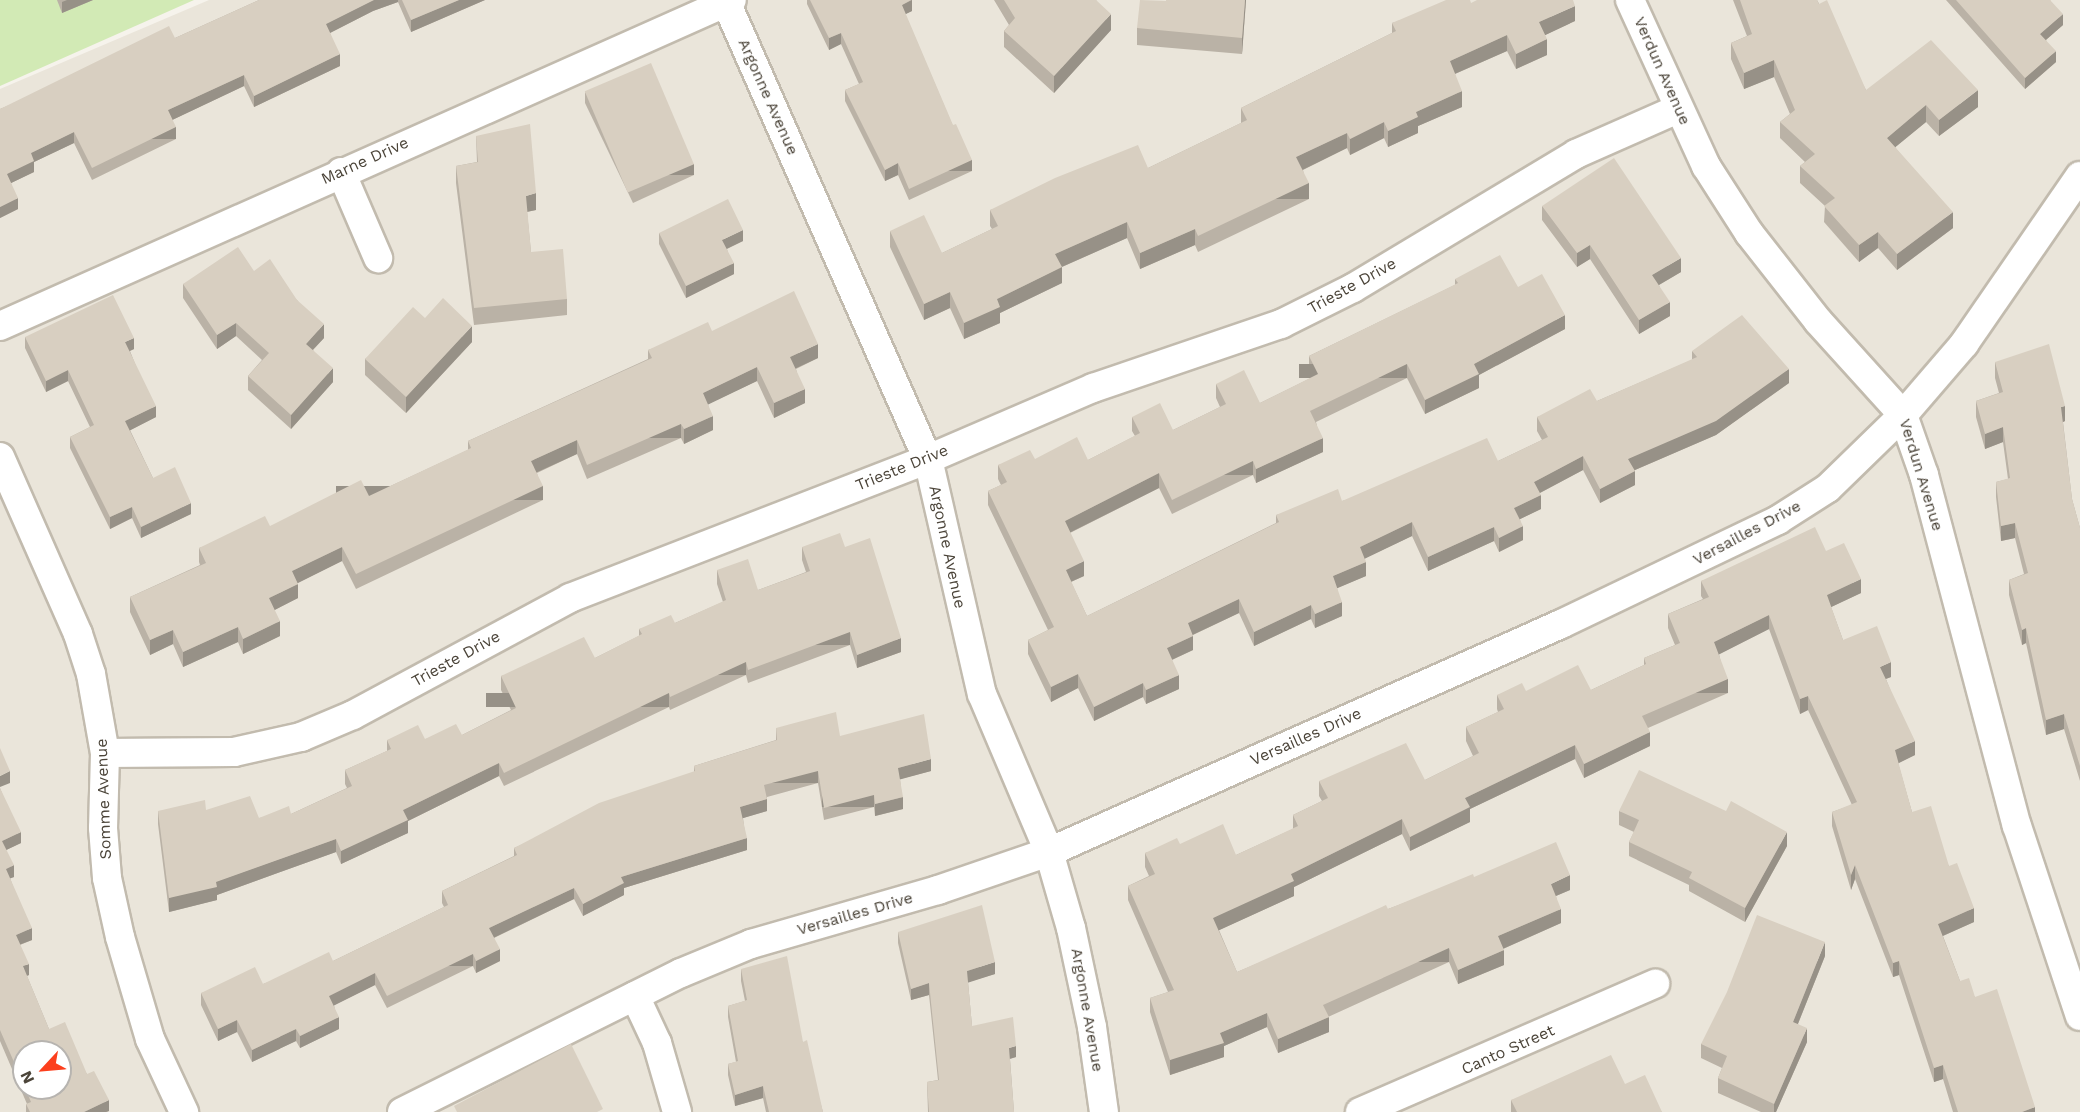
<!DOCTYPE html>
<style>
body{margin:0}
#map{position:relative;width:2080px;height:1112px;overflow:hidden;background:#f6f3ec;font-family:"Work Sans",sans-serif}
div>[style]{position:absolute}
[style*='--x']{left:calc(var(--x)*1px);top:calc(var(--y)*1px);width:calc(var(--w)*1px);rotate:calc(var(--a)*1deg)}
.residential>*{inset:0;background:#eae5da}
.green>*{inset:0;background:#d2eab5}
.roads{filter:drop-shadow(2px 0 #c2bbae) drop-shadow(-2px 0 #c2bbae) drop-shadow(0 2px #c2bbae) drop-shadow(0 -2px #c2bbae)}
.street>*{height:28px;margin:-14px;padding:0 14px;transform-origin:14px;border-radius:14px;background:#fff}
.wall>*{inset:0;background:#bab2a6}
.shaded-wall>*{inset:0;background:#979187;transform-origin:0 0}
.building>*{inset:0;background:#d8cfc1;transform-origin:0 0}
span{translate:-50% -50%;white-space:nowrap;text-align:center;line-height:1.15;-webkit-text-stroke:6px #fff;paint-order:stroke}
.street-label{font-size:16px;color:#4b4439}
.north{position:absolute;left:12px;top:1040px;width:60px;height:60px;box-sizing:border-box;background:#fff;border:2px solid #b7b4b0;border-radius:50%;rotate:244deg;font-size:16px;font-weight:700;line-height:24px;text-align:center;color:#4b4439}
.north::after{content:'';display:block;margin:auto;width:21px;height:27px;background:#fc3f1d;clip-path:polygon(50% 0,100% 100%,50% 72%,0 100%)}
</style>
<div id="map">
<div class="residential">
<div style="clip-path:polygon(evenodd,209px 0,2080px 0,2080px 1112px,0 1112px,0 89px,209px 0,24px 1052px,60px 1052px,60px 1088px,24px 1088px,24px 1052px)"></div>
</div>
<div class="green">
<div style="clip-path:polygon(0 0,194px 0,0 86px)"></div>
</div>
<div class="roads">
<div class="street">
<div style="--x:1630;--y:0;--w:183;--a:65.4"></div>
<div style="--x:1706;--y:166;--w:80;--a:57.3"></div>
<div style="--x:1749;--y:233;--w:112;--a:51.9"></div>
<div style="--x:1818;--y:321;--w:127;--a:47.9"></div>
<div style="--x:1903;--y:415;--w:64;--a:70.7"></div>
<div style="--x:1924;--y:475;--w:363;--a:75.2"></div>
<div style="--x:2017;--y:826;--w:200;--a:71.7"></div>
<div style="--x:726;--y:2;--w:500;--a:66.2"></div>
<div style="--x:928;--y:459;--w:241;--a:77.1"></div>
<div style="--x:982;--y:694;--w:172;--a:67"></div>
<div style="--x:1049;--y:852;--w:79;--a:73.9"></div>
<div style="--x:1071;--y:928;--w:101;--a:78"></div>
<div style="--x:1092;--y:1027;--w:86;--a:82"></div>
<div style="--x:341;--y:172;--w:94;--a:66.7"></div>
<div style="--x:0;--y:326;--w:801;--a:-24.01"></div>
<div style="--x:0;--y:457;--w:193;--a:66.2"></div>
<div style="--x:78;--y:634;--w:42;--a:72"></div>
<div style="--x:91;--y:674;--w:80;--a:80"></div>
<div style="--x:105;--y:753;--w:75;--a:91.5"></div>
<div style="--x:103;--y:828;--w:50;--a:85.4"></div>
<div style="--x:107;--y:878;--w:60;--a:77.6"></div>
<div style="--x:120;--y:937;--w:106;--a:73.6"></div>
<div style="--x:150;--y:1039;--w:81;--a:65"></div>
<div style="--x:105;--y:753;--w:129;--a:-0.4"></div>
<div style="--x:234;--y:752;--w:69;--a:-12.6"></div>
<div style="--x:301;--y:737;--w:56;--a:-22.9"></div>
<div style="--x:353;--y:715;--w:247;--a:-28.3"></div>
<div style="--x:570;--y:598;--w:384;--a:-21.2"></div>
<div style="--x:928;--y:459;--w:180;--a:-23.3"></div>
<div style="--x:1093;--y:388;--w:199;--a:-18.8"></div>
<div style="--x:1281;--y:324;--w:80;--a:-26.6"></div>
<div style="--x:1353;--y:288;--w:260;--a:-31"></div>
<div style="--x:1576;--y:154;--w:111;--a:-23.8"></div>
<div style="--x:635;--y:996;--w:52;--a:64.9"></div>
<div style="--x:657;--y:1043;--w:72;--a:73.8"></div>
<div style="--x:402;--y:1112;--w:312;--a:-26.5"></div>
<div style="--x:681;--y:973;--w:76;--a:-22.5"></div>
<div style="--x:751;--y:944;--w:195;--a:-16.1"></div>
<div style="--x:938;--y:890;--w:117;--a:-18.9"></div>
<div style="--x:1049;--y:852;--w:560;--a:-24"></div>
<div style="--x:1561;--y:624;--w:241;--a:-25.6"></div>
<div style="--x:1778;--y:520;--w:59;--a:-32.6"></div>
<div style="--x:1828;--y:488;--w:105;--a:-44.2"></div>
<div style="--x:1903;--y:415;--w:94;--a:-49.3"></div>
<div style="--x:1964;--y:344;--w:204;--a:-55.4"></div>
<div style="--x:1360;--y:1112;--w:322;--a:-23.5"></div>
</div>
</div>
<div class="wall">
<div style="clip-path:polygon(57px 0,93px 0,62px 13px)"></div>
<div style="clip-path:polygon(259px 0,485px 0,411px 32px,398px 2px,373px 11px,330px 33px,340px 66px,254px 107px,244px 86px,172px 120px,176px 139px,92px 180px,74px 143px,34px 162px,34px 172px,11px 183px,18px 209px,0 218px,0 109px,175px 38px)"></div>
<div style="clip-path:polygon(807px 0,912px 0,912px 11px,905px 14px,972px 171px,909px 200px,898px 175px,885px 181px,845px 101px,845px 90px,859px 84px,841px 44px,829px 50px,807px 4px)"></div>
<div style="clip-path:polygon(994px 0,1096px 0,1111px 30px,1054px 93px,1004px 47px,1004px 31px,1009px 25px)"></div>
<div style="clip-path:polygon(1246px 0,1242px 54px,1137px 45px,1137px 28px,1166px 1px)"></div>
<div style="clip-path:polygon(1733px 0,1817px 0,1866px 90px,1978px 107px,1939px 136px,1926px 122px,1895px 147px,1953px 228px,1897px 270px,1878px 248px,1859px 262px,1824px 222px,1825px 206px,1800px 183px,1800px 166px,1805px 162px,1780px 138px,1780px 122px,1790px 114px,1774px 77px,1744px 89px,1731px 59px,1731px 43px,1747px 36px)"></div>
<div style="clip-path:polygon(1946px 0,2050px 0,2063px 25px,2046px 40px,2056px 62px,2025px 89px)"></div>
<div style="clip-path:polygon(1471px 3px,1575px 21px,1545px 35px,1547px 55px,1516px 69px,1507px 51px,1455px 74px,1462px 107px,1418px 126px,1418px 133px,1388px 147px,1384px 138px,1350px 155px,1347px 148px,1303px 170px,1309px 199px,1198px 252px,1195px 245px,1140px 269px,1127px 238px,1062px 267px,1062px 283px,1000px 313px,1000px 323px,964px 339px,950px 308px,924px 320px,890px 247px,890px 231px,942px 253px,992px 229px,990px 226px,990px 210px,1148px 168px,1241px 123px,1241px 108px,1392px 33px,1392px 23px)"></div>
<div style="clip-path:polygon(585px 92px,694px 175px,633px 203px,585px 103px)"></div>
<div style="clip-path:polygon(476px 136px,536px 210px,527px 212px,531px 252px,567px 299px,567px 315px,474px 325px,456px 183px,456px 166px,477px 162px)"></div>
<div style="clip-path:polygon(1542px 206px,1681px 272px,1659px 285px,1670px 316px,1639px 334px,1590px 259px,1577px 267px,1542px 220px)"></div>
<div style="clip-path:polygon(659px 233px,743px 241px,727px 249px,734px 274px,686px 298px,659px 244px)"></div>
<div style="clip-path:polygon(254px 271px,297px 300px,324px 338px,313px 350px,333px 382px,291px 429px,248px 390px,248px 376px,262px 360px,236px 336px,217px 349px,183px 298px,183px 284px)"></div>
<div style="clip-path:polygon(1455px 279px,1518px 287px,1565px 329px,1479px 375px,1479px 388px,1425px 414px,1407px 378px,1316px 422px,1323px 452px,1256px 483px,1253px 475px,1172px 514px,1159px 488px,1070px 533px,1084px 576px,1071px 582px,1087px 616px,1276px 523px,1276px 515px,1342px 501px,1498px 461px,1542px 440px,1537px 431px,1537px 417px,1597px 401px,1692px 360px,1692px 351px,1789px 383px,1716px 435px,1635px 470px,1635px 485px,1600px 503px,1583px 470px,1540px 493px,1541px 509px,1520px 519px,1523px 540px,1499px 552px,1494px 541px,1428px 571px,1412px 536px,1365px 558px,1366px 576px,1337px 588px,1342px 616px,1315px 628px,1311px 619px,1254px 646px,1239px 613px,1193px 635px,1193px 650px,1172px 660px,1179px 689px,1146px 704px,1143px 697px,1094px 721px,1078px 688px,1051px 702px,1028px 654px,1028px 640px,1048px 630px,988px 505px,988px 491px,1001px 485px,998px 479px,998px 465px,1035px 459px,1088px 460px,1135px 436px,1132px 431px,1132px 417px,1173px 430px,1220px 407px,1216px 398px,1216px 384px,1260px 403px,1313px 377px,1309px 370px,1309px 356px,1455px 285px)"></div>
<div style="clip-path:polygon(425px 318px,472px 342px,406px 413px,365px 375px,365px 359px)"></div>
<div style="clip-path:polygon(712px 331px,818px 358px,796px 369px,805px 403px,774px 418px,757px 381px,708px 404px,713px 430px,684px 444px,681px 438px,587px 479px,577px 454px,537px 473px,543px 500px,356px 589px,342px 561px,297px 583px,298px 598px,274px 610px,280px 636px,243px 654px,238px 642px,183px 667px,173px 644px,150px 655px,130px 612px,130px 597px,200px 565px,199px 562px,199px 548px,369px 496px,468px 450px,468px 441px,648px 359px,648px 350px)"></div>
<div style="clip-path:polygon(25px 337px,134px 349px,130px 351px,156px 417px,130px 430px,153px 478px,191px 514px,141px 538px,132px 518px,110px 529px,70px 448px,70px 437px,90px 427px,68px 381px,46px 392px,25px 348px)"></div>
<div style="clip-path:polygon(1995px 362px,2065px 421px,2063px 422px,2072px 499px,2080px 528px,2080px 781px,2064px 729px,2046px 735px,2026px 643px,2022px 645px,2009px 595px,2009px 580px,2024px 574px,2015px 538px,2001px 541px,1996px 497px,1996px 482px,2008px 479px,2003px 442px,1985px 449px,1976px 417px,1976px 401px,1999px 393px,1995px 378px)"></div>
<div style="clip-path:polygon(802px 547px,845px 547px,901px 652px,857px 668px,850px 645px,748px 683px,746px 675px,670px 710px,669px 707px,504px 786px,499px 776px,408px 821px,408px 833px,341px 864px,336px 852px,217px 895px,217px 900px,169px 912px,158px 824px,158px 811px,206px 810px,259px 818px,291px 814px,347px 788px,345px 784px,345px 770px,387px 751px,387px 740px,425px 739px,462px 735px,511px 710px,501px 690px,501px 676px,595px 658px,639px 636px,639px 629px,675px 623px,723px 602px,717px 584px,717px 570px,758px 590px,806px 572px,802px 560px)"></div>
<div style="clip-path:polygon(1826px 551px,1861px 593px,1831px 607px,1843px 640px,1891px 677px,1886px 679px,1915px 755px,1898px 763px,1912px 812px,1949px 866px,1974px 922px,1943px 936px,1960px 981px,1975px 997px,2035px 1112px,1953px 1112px,1943px 1079px,1934px 1082px,1899px 975px,1893px 977px,1855px 879px,1851px 890px,1832px 826px,1832px 812px,1852px 805px,1808px 710px,1800px 714px,1769px 629px,1719px 654px,1728px 693px,1648px 728px,1650px 746px,1584px 778px,1575px 759px,1470px 809px,1470px 822px,1410px 851px,1402px 834px,1294px 887px,1294px 896px,1219px 930px,1237px 972px,1388px 909px,1474px 877px,1570px 890px,1556px 896px,1561px 923px,1503px 949px,1504px 965px,1458px 984px,1449px 962px,1328px 1017px,1329px 1032px,1278px 1053px,1267px 1027px,1224px 1046px,1224px 1057px,1170px 1075px,1150px 1012px,1150px 998px,1168px 992px,1128px 900px,1128px 886px,1149px 876px,1145px 867px,1145px 853px,1180px 844px,1236px 855px,1293px 829px,1293px 815px,1322px 801px,1319px 796px,1319px 781px,1425px 780px,1473px 756px,1466px 741px,1466px 727px,1498px 712px,1497px 709px,1497px 695px,1526px 691px,1591px 690px,1644px 665px,1644px 658px,1675px 645px,1668px 628px,1668px 614px,1703px 599px,1701px 596px,1701px 581px)"></div>
<div style="clip-path:polygon(776px 728px,840px 736px,931px 771px,900px 779px,903px 809px,875px 816px,874px 807px,824px 820px,818px 783px,767px 797px,767px 811px,743px 818px,747px 850px,624px 888px,624px 895px,583px 916px,574px 899px,494px 938px,500px 961px,476px 973px,473px 966px,387px 1008px,375px 985px,334px 1005px,339px 1029px,300px 1048px,296px 1041px,252px 1062px,237px 1032px,218px 1041px,201px 1005px,201px 993px,263px 984px,333px 961px,444px 907px,442px 903px,442px 891px,514px 856px,514px 848px,694px 772px,694px 766px,776px 740px)"></div>
<div style="clip-path:polygon(evenodd,0 788px,21px 843px,6px 850px,14px 877px,10px 878px,32px 940px,20px 945px,29px 975px,27px 976px,49px 1029px,87px 1074px,109px 1111px,106px 1112px,26px 1112px,26px 1104px,27px 1104px,0 1041px,0 788px,24px 1052px,60px 1088px,24px 1088px,24px 1052px)"></div>
<div style="clip-path:polygon(1619px 811px,1787px 846px,1745px 922px,1689px 891px,1689px 885px,1629px 856px,1629px 842px,1634px 832px,1619px 825px)"></div>
<div style="clip-path:polygon(898px 932px,995px 974px,968px 982px,972px 1026px,1016px 1057px,1010px 1059px,1014px 1112px,928px 1112px,927px 1082px,938px 1080px,929px 995px,911px 1000px,898px 943px)"></div>
<div style="clip-path:polygon(1825px 956px,1798px 1024px,1807px 1042px,1776px 1112px,1761px 1112px,1718px 1093px,1718px 1078px,1722px 1068px,1701px 1058px,1701px 1044px)"></div>
<div style="clip-path:polygon(741px 969px,803px 1042px,823px 1112px,766px 1112px,763px 1098px,735px 1106px,728px 1075px,728px 1064px,736px 1062px,728px 1017px,728px 1006px,745px 1001px,741px 981px)"></div>
<div style="clip-path:polygon(1625px 1084px,1662px 1112px,1511px 1112px,1511px 1100px)"></div>
</div>
<div class="shaded-wall">
<div style="clip-path:polygon(67px 0,93px 0,62px 13px,62px 2px)"></div>
<div style="clip-path:polygon(373px 0,398px 0,398px 2px,373px 11px,326px 35px,326px 24px)"></div>
<div style="clip-path:polygon(459px 0,485px 0,411px 32px,411px 20px)"></div>
<div style="clip-path:polygon(912px 0,912px 11px,902px 16px,902px 5px)"></div>
<div style="clip-path:polygon(1245px 0,1246px 0,1242px 54px,1242px 38px)"></div>
<div style="clip-path:polygon(1575px 6px,1575px 21px,1539px 38px,1539px 22px)"></div>
<div style="clip-path:polygon(1111px 14px,1111px 30px,1054px 93px,1054px 76px)"></div>
<div style="clip-path:polygon(2063px 14px,2063px 25px,2040px 45px,2040px 34px)"></div>
<div style="clip-path:polygon(841px 33px,841px 44px,829px 50px,829px 38px)"></div>
<div style="clip-path:polygon(1507px 35px,1507px 51px,1450px 76px,1450px 61px)"></div>
<div style="clip-path:polygon(1547px 39px,1547px 55px,1516px 69px,1516px 54px)"></div>
<div style="clip-path:polygon(2056px 51px,2056px 62px,2025px 89px,2025px 78px)"></div>
<div style="clip-path:polygon(340px 54px,340px 66px,254px 107px,254px 96px)"></div>
<div style="clip-path:polygon(1774px 60px,1774px 77px,1744px 89px,1744px 73px)"></div>
<div style="clip-path:polygon(244px 75px,244px 86px,168px 122px,168px 110px)"></div>
<div style="clip-path:polygon(1978px 90px,1978px 107px,1939px 136px,1939px 120px)"></div>
<div style="clip-path:polygon(1462px 91px,1462px 107px,1418px 126px,1418px 133px,1388px 147px,1388px 131px,1416px 112px)"></div>
<div style="clip-path:polygon(1926px 105px,1926px 122px,1887px 154px,1887px 138px)"></div>
<div style="clip-path:polygon(1384px 122px,1384px 138px,1350px 155px,1350px 139px)"></div>
<div style="left:176px;top:127px;width:12px;height:93px;rotate:90deg"></div>
<div style="clip-path:polygon(74px 132px,74px 143px,34px 162px,34px 172px,7px 185px,7px 174px,31px 153px)"></div>
<div style="clip-path:polygon(1347px 133px,1347px 148px,1296px 173px,1296px 157px)"></div>
<div style="left:972px;top:160px;width:11px;height:69px;rotate:90deg"></div>
<div style="clip-path:polygon(898px 163px,898px 175px,885px 181px,885px 170px)"></div>
<div style="left:694px;top:164px;width:11px;height:67px;rotate:90deg"></div>
<div style="left:1309px;top:183px;width:16px;height:123px;rotate:90deg"></div>
<div style="clip-path:polygon(536px 193px,536px 210px,526px 212px,526px 196px)"></div>
<div style="clip-path:polygon(18px 198px,18px 209px,0 218px,0 207px)"></div>
<div style="clip-path:polygon(1953px 212px,1953px 228px,1897px 270px,1897px 254px)"></div>
<div style="clip-path:polygon(1127px 222px,1127px 238px,1055px 270px,1055px 254px)"></div>
<div style="clip-path:polygon(1195px 229px,1195px 245px,1140px 269px,1140px 253px)"></div>
<div style="clip-path:polygon(743px 230px,743px 241px,722px 251px,722px 240px)"></div>
<div style="clip-path:polygon(1878px 232px,1878px 248px,1859px 262px,1859px 245px)"></div>
<div style="clip-path:polygon(1590px 245px,1590px 259px,1577px 267px,1577px 253px)"></div>
<div style="clip-path:polygon(1681px 258px,1681px 272px,1652px 289px,1652px 275px)"></div>
<div style="clip-path:polygon(734px 263px,734px 274px,686px 298px,686px 286px)"></div>
<div style="clip-path:polygon(1062px 267px,1062px 283px,1000px 313px,1000px 323px,964px 339px,964px 323px,997px 299px)"></div>
<div style="clip-path:polygon(950px 292px,950px 308px,924px 320px,924px 304px)"></div>
<div style="clip-path:polygon(1670px 302px,1670px 316px,1639px 334px,1639px 320px)"></div>
<div style="clip-path:polygon(1565px 315px,1565px 329px,1479px 375px,1479px 388px,1425px 414px,1425px 400px,1474px 364px)"></div>
<div style="clip-path:polygon(236px 323px,236px 336px,217px 349px,217px 335px)"></div>
<div style="clip-path:polygon(324px 324px,324px 338px,306px 357px,306px 344px)"></div>
<div style="clip-path:polygon(472px 326px,472px 342px,406px 413px,406px 397px)"></div>
<div style="clip-path:polygon(134px 338px,134px 349px,125px 353px,125px 342px)"></div>
<div style="clip-path:polygon(818px 344px,818px 358px,790px 371px,790px 357px)"></div>
<div style="left:1407px;top:364px;width:14px;height:108px;rotate:90deg"></div>
<div style="clip-path:polygon(757px 367px,757px 381px,703px 407px,703px 393px)"></div>
<div style="clip-path:polygon(333px 368px,333px 382px,291px 429px,291px 415px)"></div>
<div style="clip-path:polygon(1789px 369px,1789px 383px,1716px 435px,1628px 473px,1628px 459px)"></div>
<div style="clip-path:polygon(68px 370px,68px 381px,46px 392px,46px 381px)"></div>
<div style="clip-path:polygon(805px 389px,805px 403px,774px 418px,774px 403px)"></div>
<div style="clip-path:polygon(156px 406px,156px 417px,125px 433px,125px 421px)"></div>
<div style="clip-path:polygon(2065px 406px,2065px 421px,2061px 423px,2061px 407px)"></div>
<div style="clip-path:polygon(713px 416px,713px 430px,684px 444px,684px 429px)"></div>
<div style="left:681px;top:424px;width:14px;height:103px;rotate:90deg"></div>
<div style="clip-path:polygon(2003px 427px,2003px 442px,1985px 449px,1985px 434px)"></div>
<div style="clip-path:polygon(1323px 438px,1323px 452px,1256px 483px,1256px 469px)"></div>
<div style="clip-path:polygon(577px 440px,577px 454px,531px 475px,531px 461px)"></div>
<div style="clip-path:polygon(1583px 456px,1583px 470px,1534px 496px,1534px 482px)"></div>
<div style="left:1253px;top:461px;width:14px;height:90px;rotate:90deg"></div>
<div style="clip-path:polygon(1635px 471px,1635px 485px,1600px 503px,1600px 489px)"></div>
<div style="clip-path:polygon(1159px 473px,1159px 488px,1065px 535px,1065px 521px)"></div>
<div style="left:543px;top:486px;width:14px;height:207px;rotate:90deg"></div>
<div style="clip-path:polygon(1541px 495px,1541px 509px,1514px 522px,1514px 508px)"></div>
<div style="clip-path:polygon(191px 503px,191px 514px,141px 538px,141px 527px)"></div>
<div style="clip-path:polygon(132px 507px,132px 518px,110px 529px,110px 517px)"></div>
<div style="clip-path:polygon(1412px 522px,1412px 536px,1360px 561px,1360px 547px)"></div>
<div style="clip-path:polygon(2015px 523px,2015px 538px,2001px 541px,2001px 526px)"></div>
<div style="clip-path:polygon(1523px 526px,1523px 540px,1499px 552px,1499px 538px)"></div>
<div style="clip-path:polygon(1494px 527px,1494px 541px,1428px 571px,1428px 557px)"></div>
<div style="clip-path:polygon(342px 547px,342px 561px,292px 586px,292px 571px)"></div>
<div style="clip-path:polygon(1084px 561px,1084px 576px,1066px 584px,1066px 570px)"></div>
<div style="clip-path:polygon(1366px 562px,1366px 576px,1333px 590px,1333px 576px)"></div>
<div style="clip-path:polygon(1861px 579px,1861px 593px,1827px 609px,1827px 595px)"></div>
<div style="clip-path:polygon(298px 584px,298px 598px,269px 613px,269px 598px)"></div>
<div style="clip-path:polygon(1239px 599px,1239px 613px,1188px 637px,1188px 623px)"></div>
<div style="clip-path:polygon(1342px 602px,1342px 616px,1315px 628px,1315px 614px)"></div>
<div style="clip-path:polygon(1311px 605px,1311px 619px,1254px 646px,1254px 632px)"></div>
<div style="clip-path:polygon(1769px 615px,1769px 629px,1714px 657px,1714px 642px)"></div>
<div style="clip-path:polygon(280px 621px,280px 636px,243px 654px,243px 639px)"></div>
<div style="clip-path:polygon(238px 627px,238px 642px,183px 667px,183px 652px)"></div>
<div style="clip-path:polygon(2026px 628px,2026px 643px,2022px 645px,2022px 630px)"></div>
<div style="clip-path:polygon(173px 630px,173px 644px,150px 655px,150px 640px)"></div>
<div style="left:850px;top:632px;width:13px;height:109px;rotate:90deg"></div>
<div style="clip-path:polygon(1193px 636px,1193px 650px,1167px 662px,1167px 648px)"></div>
<div style="clip-path:polygon(901px 638px,901px 652px,857px 668px,857px 655px)"></div>
<div style="left:746px;top:662px;width:13px;height:84px;rotate:90deg"></div>
<div style="clip-path:polygon(1891px 662px,1891px 677px,1880px 681px,1880px 667px)"></div>
<div style="clip-path:polygon(1078px 674px,1078px 688px,1051px 702px,1051px 687px)"></div>
<div style="clip-path:polygon(1179px 675px,1179px 689px,1146px 704px,1146px 690px)"></div>
<div style="left:1728px;top:679px;width:14px;height:94px;rotate:90deg"></div>
<div style="clip-path:polygon(1143px 683px,1143px 697px,1094px 721px,1094px 707px)"></div>
<div style="left:669px;top:693px;width:14px;height:183px;rotate:90deg"></div>
<div style="clip-path:polygon(1808px 696px,1808px 710px,1800px 714px,1800px 699px)"></div>
<div style="clip-path:polygon(2064px 714px,2064px 729px,2046px 735px,2046px 720px)"></div>
<div style="clip-path:polygon(1650px 732px,1650px 746px,1584px 778px,1584px 764px)"></div>
<div style="clip-path:polygon(1915px 741px,1915px 755px,1895px 765px,1895px 750px)"></div>
<div style="clip-path:polygon(1575px 745px,1575px 759px,1470px 809px,1470px 822px,1410px 851px,1410px 837px,1465px 798px)"></div>
<div style="clip-path:polygon(931px 759px,931px 771px,898px 780px,898px 768px)"></div>
<div style="clip-path:polygon(499px 763px,499px 776px,408px 821px,408px 833px,341px 864px,341px 851px,403px 810px)"></div>
<div style="clip-path:polygon(10px 771px,10px 783px,0 787px,0 776px)"></div>
<div style="left:818px;top:771px;width:12px;height:56px;rotate:90deg"></div>
<div style="left:874px;top:795px;width:12px;height:52px;rotate:90deg"></div>
<div style="clip-path:polygon(903px 797px,903px 809px,875px 816px,875px 804px)"></div>
<div style="clip-path:polygon(767px 799px,767px 811px,740px 819px,740px 807px)"></div>
<div style="clip-path:polygon(1402px 819px,1402px 834px,1294px 887px,1294px 896px,1213px 933px,1213px 918px,1291px 874px)"></div>
<div style="clip-path:polygon(21px 832px,21px 843px,2px 852px,2px 841px)"></div>
<div style="clip-path:polygon(1787px 832px,1787px 846px,1745px 922px,1745px 908px)"></div>
<div style="clip-path:polygon(747px 838px,747px 850px,624px 888px,624px 895px,583px 916px,583px 904px,621px 877px)"></div>
<div style="clip-path:polygon(336px 839px,336px 852px,217px 895px,217px 900px,169px 912px,169px 898px)"></div>
<div style="clip-path:polygon(14px 865px,14px 877px,6px 880px,6px 869px)"></div>
<div style="clip-path:polygon(1855px 865px,1855px 879px,1851px 890px,1851px 875px)"></div>
<div style="clip-path:polygon(1570px 875px,1570px 890px,1551px 898px,1551px 884px)"></div>
<div style="clip-path:polygon(574px 888px,574px 899px,489px 940px,489px 928px)"></div>
<div style="clip-path:polygon(1974px 908px,1974px 922px,1938px 938px,1938px 924px)"></div>
<div style="clip-path:polygon(1561px 909px,1561px 923px,1498px 951px,1498px 936px)"></div>
<div style="clip-path:polygon(32px 928px,32px 940px,16px 946px,16px 935px)"></div>
<div style="clip-path:polygon(1825px 942px,1825px 956px,1793px 1036px,1793px 1022px)"></div>
<div style="left:1449px;top:948px;width:14px;height:138px;rotate:90deg"></div>
<div style="clip-path:polygon(500px 949px,500px 961px,476px 973px,476px 961px)"></div>
<div style="clip-path:polygon(1504px 950px,1504px 965px,1458px 984px,1458px 970px)"></div>
<div style="left:473px;top:954px;width:12px;height:96px;rotate:90deg"></div>
<div style="clip-path:polygon(1899px 961px,1899px 975px,1893px 977px,1893px 963px)"></div>
<div style="clip-path:polygon(995px 962px,995px 974px,967px 983px,967px 971px)"></div>
<div style="clip-path:polygon(29px 964px,29px 975px,23px 977px,23px 966px)"></div>
<div style="clip-path:polygon(375px 973px,375px 985px,329px 1008px,329px 996px)"></div>
<div style="clip-path:polygon(929px 983px,929px 995px,911px 1000px,911px 989px)"></div>
<div style="clip-path:polygon(1267px 1013px,1267px 1027px,1224px 1046px,1224px 1057px,1170px 1075px,1170px 1060px,1220px 1033px)"></div>
<div style="clip-path:polygon(339px 1017px,339px 1029px,300px 1048px,300px 1036px)"></div>
<div style="clip-path:polygon(1329px 1017px,1329px 1032px,1278px 1053px,1278px 1039px)"></div>
<div style="clip-path:polygon(237px 1020px,237px 1032px,218px 1041px,218px 1029px)"></div>
<div style="clip-path:polygon(1807px 1028px,1807px 1042px,1776px 1112px,1774px 1112px,1774px 1104px)"></div>
<div style="clip-path:polygon(296px 1029px,296px 1041px,252px 1062px,252px 1050px)"></div>
<div style="clip-path:polygon(1016px 1046px,1016px 1057px,1009px 1059px,1009px 1048px)"></div>
<div style="clip-path:polygon(1943px 1065px,1943px 1079px,1934px 1082px,1934px 1068px)"></div>
<div style="clip-path:polygon(763px 1086px,763px 1098px,735px 1106px,735px 1095px)"></div>
<div style="clip-path:polygon(109px 1100px,109px 1111px,106px 1112px,84px 1112px)"></div>
<div style="clip-path:polygon(2035px 1107px,2035px 1112px,2022px 1112px)"></div>
</div>
<div class="building">
<div style="clip-path:polygon(259px 0,374px 0,326px 24px,340px 54px,254px 96px,244px 75px,168px 110px,176px 127px,92px 168px,74px 132px,31px 153px,34px 161px,7px 174px,18px 198px,0 207px,0 109px,169px 26px,175px 38px)"></div>
<div style="clip-path:polygon(402px 0,459px 0,411px 20px)"></div>
<div style="clip-path:polygon(810px 0,911px 0,902px 5px,953px 125px,956px 124px,972px 160px,909px 189px,898px 163px,885px 170px,845px 90px,863px 82px,841px 33px,829px 38px)"></div>
<div style="clip-path:polygon(1004px 0,1096px 0,1111px 14px,1054px 76px,1004px 31px,1015px 18px)"></div>
<div style="clip-path:polygon(1140px 0,1166px 1px,1166px 0,1245px 0,1242px 38px,1137px 28px)"></div>
<div style="clip-path:polygon(1446px 0,1470px 0,1471px 3px,1477px 0,1573px 0,1575px 6px,1539px 22px,1547px 39px,1516px 54px,1507px 35px,1450px 61px,1462px 91px,1416px 112px,1418px 117px,1388px 131px,1384px 122px,1350px 139px,1347px 133px,1296px 157px,1309px 183px,1198px 236px,1195px 229px,1140px 253px,1127px 222px,1055px 254px,1062px 267px,997px 299px,1000px 307px,964px 323px,950px 292px,924px 304px,890px 231px,924px 215px,942px 253px,998px 226px,990px 210px,1055px 178px,1138px 145px,1148px 168px,1247px 120px,1241px 108px,1396px 31px,1392px 23px)"></div>
<div style="clip-path:polygon(1740px 0,1817px 0,1819px 4px,1827px 0,1866px 90px,1931px 40px,1978px 90px,1939px 120px,1926px 105px,1887px 138px,1953px 212px,1897px 254px,1878px 232px,1859px 245px,1824px 206px,1835px 198px,1800px 166px,1815px 154px,1780px 122px,1795px 110px,1774px 60px,1744px 73px,1731px 43px,1752px 34px)"></div>
<div style="clip-path:polygon(1956px 0,2050px 0,2063px 14px,2040px 34px,2056px 51px,2025px 78px)"></div>
<div style="left:651px;top:63px;width:110px;height:72px;rotate:67deg"></div>
<div style="clip-path:polygon(530px 124px,536px 193px,526px 196px,531px 252px,563px 249px,567px 299px,474px 308px,456px 166px,478px 162px,476px 136px)"></div>
<div style="clip-path:polygon(1614px 158px,1681px 258px,1652px 275px,1670px 302px,1639px 320px,1590px 245px,1577px 253px,1542px 206px)"></div>
<div style="clip-path:polygon(728px 199px,743px 230px,722px 240px,734px 263px,686px 286px,659px 233px)"></div>
<div style="clip-path:polygon(238px 247px,254px 271px,270px 259px,297px 300px,324px 324px,306px 344px,333px 368px,291px 415px,248px 376px,269px 353px,236px 323px,217px 335px,183px 284px)"></div>
<div style="clip-path:polygon(1500px 255px,1518px 287px,1542px 274px,1565px 315px,1474px 364px,1479px 374px,1425px 400px,1407px 364px,1310px 411px,1323px 438px,1256px 469px,1253px 461px,1172px 500px,1159px 473px,1065px 521px,1084px 561px,1066px 570px,1087px 616px,1279px 522px,1276px 515px,1338px 489px,1342px 501px,1487px 438px,1498px 461px,1548px 437px,1537px 417px,1590px 389px,1597px 401px,1697px 357px,1692px 351px,1742px 315px,1789px 369px,1716px 421px,1628px 459px,1635px 471px,1600px 489px,1583px 456px,1534px 482px,1541px 495px,1514px 508px,1523px 526px,1499px 538px,1494px 527px,1428px 557px,1412px 522px,1360px 547px,1366px 562px,1333px 576px,1342px 602px,1315px 614px,1311px 605px,1254px 632px,1239px 599px,1188px 623px,1193px 636px,1167px 648px,1179px 675px,1146px 690px,1143px 683px,1094px 707px,1078px 674px,1051px 687px,1028px 640px,1054px 627px,988px 491px,1007px 482px,998px 465px,1030px 450px,1035px 459px,1077px 437px,1088px 460px,1140px 433px,1132px 417px,1160px 403px,1173px 430px,1226px 404px,1216px 384px,1244px 370px,1260px 403px,1318px 374px,1309px 356px,1458px 283px,1455px 279px)"></div>
<div style="clip-path:polygon(794px 291px,818px 344px,790px 357px,805px 389px,774px 403px,757px 367px,703px 393px,713px 416px,684px 429px,681px 424px,587px 465px,577px 440px,531px 461px,543px 486px,356px 574px,342px 547px,292px 571px,298px 584px,269px 598px,280px 621px,243px 639px,238px 627px,183px 652px,173px 630px,150px 640px,130px 597px,206px 563px,199px 548px,265px 516px,270px 526px,361px 480px,369px 496px,471px 448px,468px 441px,652px 358px,648px 350px,708px 322px,712px 331px)"></div>
<div style="clip-path:polygon(113px 295px,134px 338px,125px 342px,156px 406px,125px 421px,153px 478px,175px 467px,191px 503px,141px 527px,132px 507px,110px 517px,70px 437px,94px 425px,68px 370px,46px 381px,25px 337px)"></div>
<div style="clip-path:polygon(443px 298px,472px 326px,406px 397px,365px 359px,413px 307px,425px 318px)"></div>
<div style="clip-path:polygon(2049px 344px,2065px 406px,2061px 407px,2072px 499px,2080px 528px,2080px 766px,2064px 714px,2046px 720px,2026px 628px,2022px 630px,2009px 580px,2028px 573px,2015px 523px,2001px 526px,1996px 482px,2010px 478px,2003px 427px,1985px 434px,1976px 401px,2003px 392px,1995px 362px)"></div>
<div style="clip-path:polygon(1815px 527px,1826px 551px,1844px 543px,1861px 579px,1827px 595px,1843px 640px,1877px 626px,1891px 662px,1880px 667px,1915px 741px,1895px 750px,1912px 812px,1931px 806px,1949px 866px,1957px 863px,1974px 908px,1938px 924px,1960px 981px,1969px 978px,1975px 997px,1997px 989px,2035px 1107px,2022px 1112px,1958px 1112px,1943px 1065px,1934px 1068px,1899px 961px,1893px 963px,1855px 865px,1851px 875px,1832px 812px,1857px 802px,1808px 696px,1800px 699px,1769px 615px,1714px 642px,1728px 679px,1642px 716px,1650px 732px,1584px 764px,1575px 745px,1465px 798px,1470px 807px,1410px 837px,1402px 819px,1291px 874px,1294px 881px,1213px 918px,1237px 972px,1386px 905px,1388px 909px,1473px 874px,1474px 877px,1556px 842px,1570px 875px,1551px 884px,1561px 909px,1498px 936px,1504px 950px,1458px 970px,1449px 948px,1323px 1005px,1329px 1017px,1278px 1039px,1267px 1013px,1220px 1033px,1224px 1043px,1170px 1060px,1150px 998px,1174px 990px,1128px 886px,1155px 874px,1145px 853px,1177px 838px,1180px 844px,1223px 824px,1236px 855px,1298px 826px,1293px 815px,1328px 798px,1319px 781px,1406px 743px,1425px 780px,1479px 753px,1466px 727px,1504px 709px,1497px 695px,1522px 683px,1526px 691px,1578px 665px,1591px 690px,1646px 664px,1644px 658px,1680px 643px,1668px 614px,1709px 597px,1701px 581px)"></div>
<div style="clip-path:polygon(840px 533px,845px 547px,870px 538px,901px 638px,857px 655px,850px 632px,748px 670px,746px 662px,670px 697px,669px 693px,504px 773px,499px 763px,403px 810px,408px 820px,341px 851px,336px 839px,216px 882px,217px 887px,169px 898px,158px 811px,205px 800px,206px 810px,250px 796px,259px 818px,289px 806px,291px 814px,352px 786px,345px 770px,391px 749px,387px 740px,418px 725px,425px 739px,456px 724px,462px 735px,516px 708px,501px 676px,584px 637px,595px 658px,642px 634px,639px 629px,671px 615px,675px 623px,726px 600px,717px 570px,748px 559px,758px 590px,810px 571px,802px 547px)"></div>
<div style="clip-path:polygon(836px 712px,840px 736px,924px 714px,931px 759px,898px 768px,903px 797px,875px 804px,874px 795px,824px 808px,818px 771px,764px 785px,767px 799px,740px 807px,747px 838px,621px 877px,624px 883px,583px 904px,574px 888px,489px 928px,500px 949px,476px 961px,473px 954px,387px 996px,375px 973px,329px 996px,339px 1017px,300px 1036px,296px 1029px,252px 1050px,237px 1020px,218px 1029px,201px 993px,255px 967px,263px 984px,329px 952px,333px 961px,448px 905px,442px 891px,517px 855px,514px 848px,599px 803px,695px 771px,694px 766px,777px 740px,776px 728px)"></div>
<div style="clip-path:polygon(0 748px,10px 771px,0 776px)"></div>
<div style="clip-path:polygon(1639px 770px,1726px 811px,1731px 801px,1787px 832px,1745px 908px,1689px 878px,1692px 872px,1629px 842px,1639px 820px,1619px 811px)"></div>
<div style="clip-path:polygon(0 788px,21px 832px,2px 841px,14px 865px,6px 869px,32px 928px,16px 935px,29px 964px,23px 966px,49px 1029px,65px 1022px,87px 1074px,94px 1071px,109px 1100px,84px 1112px,30px 1112px,26px 1104px,31px 1102px,25px 1088px,60px 1088px,60px 1052px,24px 1052px,24px 1085px,0 1030px)"></div>
<div style="clip-path:polygon(982px 905px,995px 962px,967px 971px,972px 1026px,1013px 1017px,1016px 1046px,1009px 1048px,1014px 1112px,929px 1112px,927px 1082px,939px 1080px,929px 983px,911px 989px,898px 932px)"></div>
<div style="clip-path:polygon(1757px 915px,1825px 942px,1793px 1022px,1807px 1028px,1774px 1104px,1718px 1078px,1727px 1056px,1701px 1044px,1727px 992px)"></div>
<div style="clip-path:polygon(787px 956px,803px 1042px,807px 1040px,823px 1112px,769px 1112px,763px 1086px,735px 1095px,728px 1064px,738px 1061px,728px 1006px,747px 1000px,741px 969px)"></div>
<div style="clip-path:polygon(571px 1044px,603px 1109px,597px 1112px,457px 1112px,454px 1106px)"></div>
<div style="clip-path:polygon(1611px 1055px,1625px 1084px,1645px 1075px,1662px 1112px,1517px 1112px,1511px 1100px)"></div>
</div>
<div class="street-label">
<span style="left:1662px;top:71px;rotate:66deg">Verdun Avenue</span>
<span style="left:768px;top:97px;rotate:66deg">Argonne Avenue</span>
<span style="left:365px;top:161px;rotate:-24deg">Marne Drive</span>
<span style="left:1352px;top:286px;rotate:-29deg">Trieste Drive</span>
<span style="left:902px;top:468px;rotate:-22deg">Trieste Drive</span>
<span style="left:1921px;top:475px;rotate:73deg">Verdun Avenue</span>
<span style="left:1747px;top:533px;rotate:-28deg">Versailles Drive</span>
<span style="left:947px;top:547px;rotate:78deg">Argonne Avenue</span>
<span style="left:456px;top:659px;rotate:-29deg">Trieste Drive</span>
<span style="left:1306px;top:737px;rotate:-24deg">Versailles Drive</span>
<span style="left:104px;top:799px;rotate:-92deg">Somme Avenue</span>
<span style="left:855px;top:914px;rotate:-16deg">Versailles Drive</span>
<span style="left:1087px;top:1010px;rotate:80deg">Argonne Avenue</span>
<span style="left:1508px;top:1050px;rotate:-24deg">Canto Street</span>
</div>
<div class="north">N</div>
</div>
